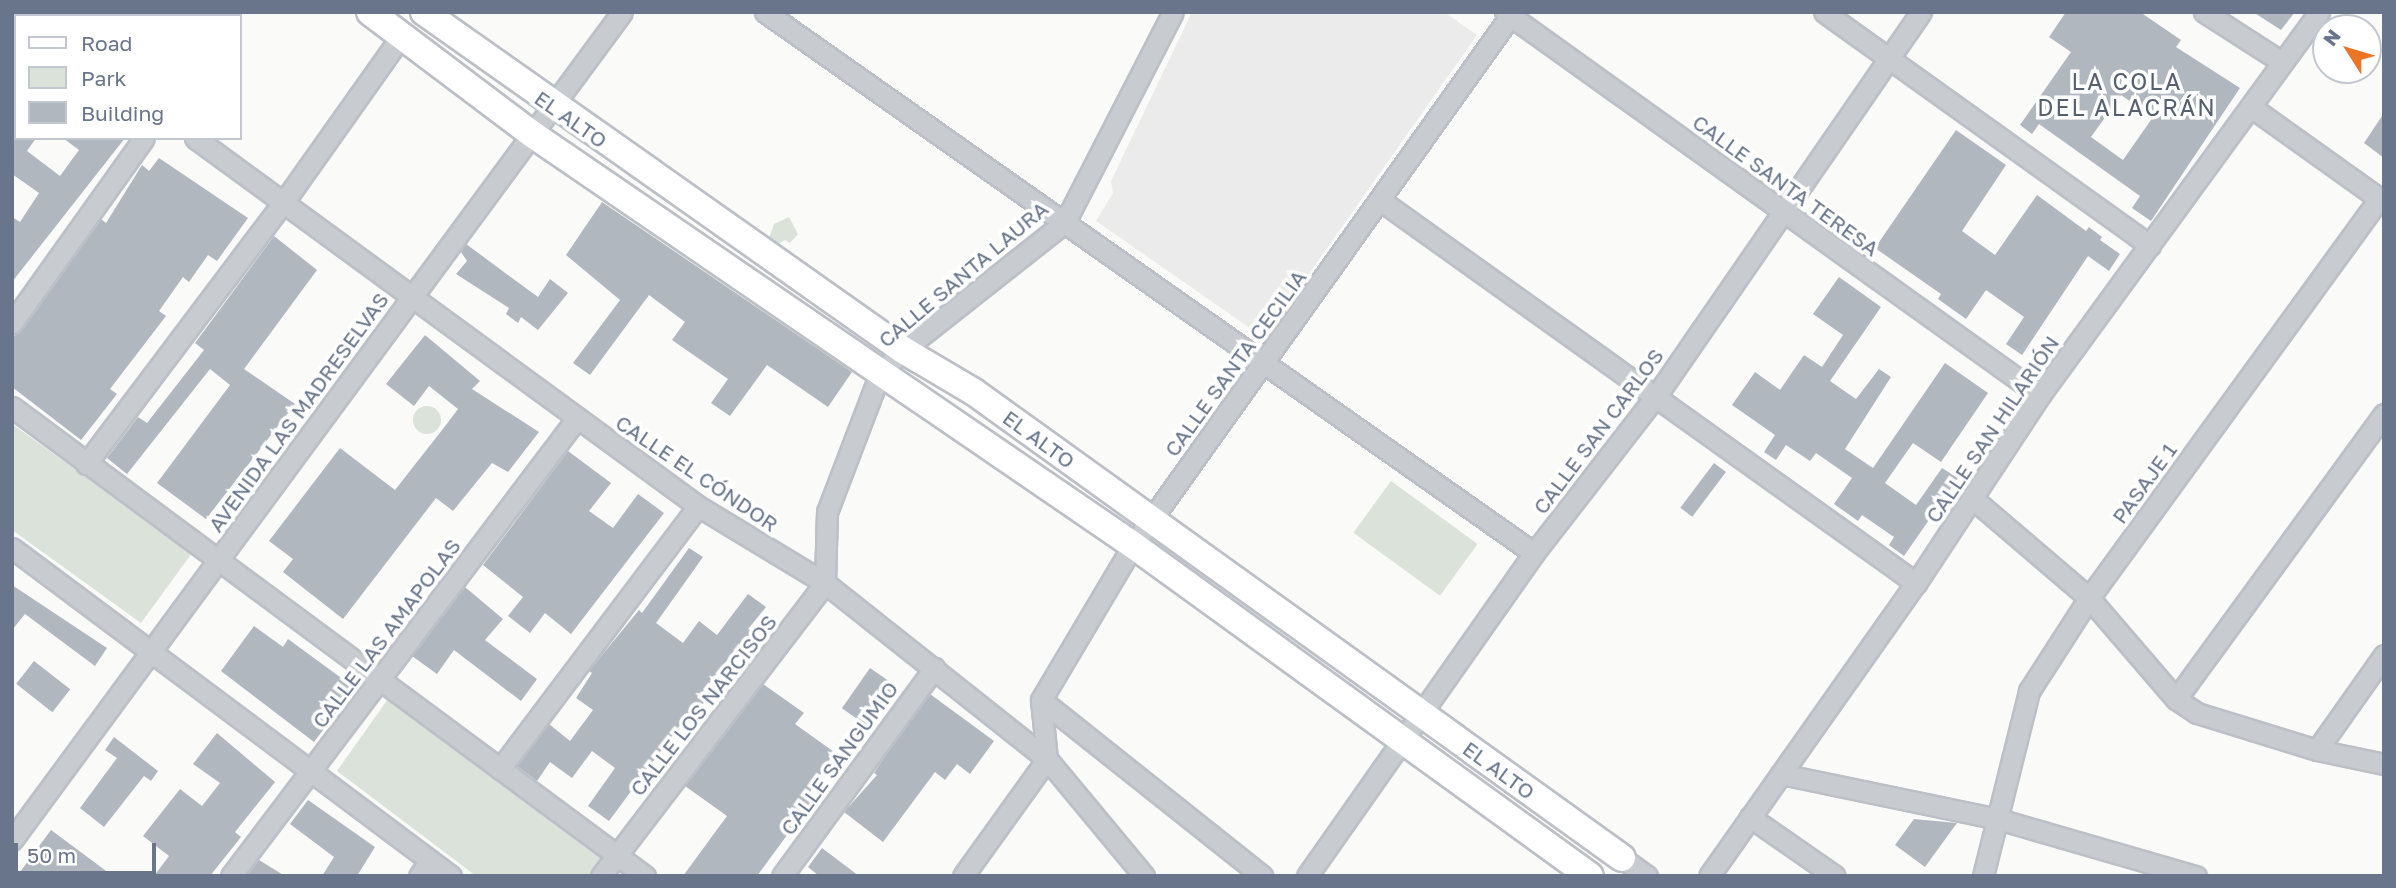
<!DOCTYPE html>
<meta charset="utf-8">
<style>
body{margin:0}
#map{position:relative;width:2396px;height:888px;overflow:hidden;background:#fafaf8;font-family:"Golos Text",sans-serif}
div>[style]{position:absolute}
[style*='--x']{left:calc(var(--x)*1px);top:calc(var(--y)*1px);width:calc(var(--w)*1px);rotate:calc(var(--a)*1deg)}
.built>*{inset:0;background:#ebebeb}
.green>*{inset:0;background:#dae2d9;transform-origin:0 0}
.round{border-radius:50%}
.building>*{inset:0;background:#b1b7bf;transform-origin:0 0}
.roads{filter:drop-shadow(2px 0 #bcc0c6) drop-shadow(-2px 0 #bcc0c6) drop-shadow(0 2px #bcc0c6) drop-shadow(0 -2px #bcc0c6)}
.street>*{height:19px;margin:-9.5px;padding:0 9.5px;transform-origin:9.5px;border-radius:9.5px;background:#c8cbcf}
.secondary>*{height:26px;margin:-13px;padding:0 13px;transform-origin:13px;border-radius:13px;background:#fff}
span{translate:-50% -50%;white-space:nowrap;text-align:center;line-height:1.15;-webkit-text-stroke:7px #fff;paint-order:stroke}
.street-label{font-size:21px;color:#68758a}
.neighbourhood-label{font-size:23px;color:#56606f;letter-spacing:2px}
.frame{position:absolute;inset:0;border:14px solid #68758a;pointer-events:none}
.legend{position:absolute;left:14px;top:14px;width:228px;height:126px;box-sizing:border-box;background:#fff;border:2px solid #c3c8d0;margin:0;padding:9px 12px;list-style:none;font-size:21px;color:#68758a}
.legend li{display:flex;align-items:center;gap:14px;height:35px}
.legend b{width:35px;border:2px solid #c3c8d0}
.north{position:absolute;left:2312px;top:14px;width:70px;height:70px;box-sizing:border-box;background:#fff;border:2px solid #c3c8d0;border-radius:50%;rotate:307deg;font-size:19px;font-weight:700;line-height:28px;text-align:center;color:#68758a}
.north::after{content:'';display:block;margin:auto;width:24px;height:32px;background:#eb7527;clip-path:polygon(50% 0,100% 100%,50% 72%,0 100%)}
.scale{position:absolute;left:14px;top:843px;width:142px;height:32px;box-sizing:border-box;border:4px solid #68758a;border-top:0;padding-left:9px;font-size:21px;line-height:24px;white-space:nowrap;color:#68758a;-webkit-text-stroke:5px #fff;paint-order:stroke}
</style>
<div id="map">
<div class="built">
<div style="clip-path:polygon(1192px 12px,1444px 12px,1477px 35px,1273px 325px,1257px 333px,1096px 221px,1113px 193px,1111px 181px)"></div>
</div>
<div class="green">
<div style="clip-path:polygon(789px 217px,798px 234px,790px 243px,785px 240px,773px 247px,768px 241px,774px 224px)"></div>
<div class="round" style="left:413px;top:406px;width:28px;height:28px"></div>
<div style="clip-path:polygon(12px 424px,192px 553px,141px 623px,12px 530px)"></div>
<div style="left:1391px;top:481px;width:107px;height:64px;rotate:36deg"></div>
<div style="clip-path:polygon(388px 699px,602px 857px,588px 876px,476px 876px,337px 771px)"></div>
</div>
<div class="building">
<div style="clip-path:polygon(evenodd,2066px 12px,2140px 12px,2181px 40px,2176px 47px,2240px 88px,2151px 221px,2132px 208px,2140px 196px,2039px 124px,2032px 134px,2020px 125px,2071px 52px,2049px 37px,2066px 12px,2121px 95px,2153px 117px,2123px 160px,2091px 137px,2121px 95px)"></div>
<div style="clip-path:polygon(2253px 12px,2295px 12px,2281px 30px)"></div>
<div style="clip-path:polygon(2384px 113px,2384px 158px,2364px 143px)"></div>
<div style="clip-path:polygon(1956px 130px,2006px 165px,1962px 231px,1995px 255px,2037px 195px,2086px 231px,2089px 227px,2102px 237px,2100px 240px,2120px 254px,2109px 271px,2088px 256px,2022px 355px,2006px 344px,2024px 317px,1986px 290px,1966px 319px,1938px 299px,1941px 294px,1875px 248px)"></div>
<div style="clip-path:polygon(12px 138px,36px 138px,27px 151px,60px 176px,79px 150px,63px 138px,125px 138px,12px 282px,12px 217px,20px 222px,39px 193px,12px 174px)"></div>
<div style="clip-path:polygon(159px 158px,248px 218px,217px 261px,208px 255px,189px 282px,183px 277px,159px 311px,166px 316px,110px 389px,117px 394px,81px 440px,12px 387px,12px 339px,101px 219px,106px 223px,142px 165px,149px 171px)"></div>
<div style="clip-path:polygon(602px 202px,852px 372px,828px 407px,767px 365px,730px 416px,711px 403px,728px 379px,672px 340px,685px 322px,649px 295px,590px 375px,573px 363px,620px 300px,566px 255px)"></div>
<div style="clip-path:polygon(274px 236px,317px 270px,244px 369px,295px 404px,206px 519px,157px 483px,230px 385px,210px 369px,127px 474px,107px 458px,138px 417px,147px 423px,204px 350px,195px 343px)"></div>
<div style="clip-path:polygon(466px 244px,538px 297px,550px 279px,568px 293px,538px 330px,521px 317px,518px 323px,506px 314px,509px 308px,456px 274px,467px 261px,461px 252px)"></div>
<div style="clip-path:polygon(1839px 277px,1881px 307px,1830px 381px,1856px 399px,1879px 369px,1891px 377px,1845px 449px,1873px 468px,1945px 363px,1988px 393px,1941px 462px,1913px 443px,1885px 483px,1916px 505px,1942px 468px,1958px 478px,1904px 556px,1889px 545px,1894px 537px,1862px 515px,1858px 521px,1834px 504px,1852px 478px,1816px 453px,1810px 461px,1786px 445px,1776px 460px,1764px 452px,1775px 435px,1732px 405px,1755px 372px,1780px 390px,1804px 355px,1822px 367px,1843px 335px,1813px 314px)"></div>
<div style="clip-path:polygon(425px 335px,480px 381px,472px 389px,539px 432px,508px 472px,492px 463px,453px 511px,436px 498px,343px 619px,283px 572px,293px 559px,269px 541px,340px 448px,395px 490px,446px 425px,458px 409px,429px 386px,414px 406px,386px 384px)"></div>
<div style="clip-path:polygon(568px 451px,611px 483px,589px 511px,613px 528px,638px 494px,664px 513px,571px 634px,545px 613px,530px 633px,508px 616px,523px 597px,483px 565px)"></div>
<div style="left:1714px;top:463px;width:15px;height:56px;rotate:37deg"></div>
<div style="clip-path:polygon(689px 548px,703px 557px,656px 623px,683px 643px,699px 621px,717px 635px,748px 594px,766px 607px,748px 629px,755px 634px,743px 650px,738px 646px,699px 697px,705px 701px,691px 721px,686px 717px,609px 821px,588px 806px,615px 768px,592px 751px,572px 778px,550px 762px,537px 781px,517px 766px,549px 724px,570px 741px,593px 710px,576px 698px,592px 673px,589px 671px,639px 610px,642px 613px)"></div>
<div style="clip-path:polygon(12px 585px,107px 648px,95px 666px,25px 614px,12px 630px)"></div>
<div style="clip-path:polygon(465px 587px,503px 619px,485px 640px,537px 679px,521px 701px,454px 650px,437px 674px,412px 656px)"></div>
<div style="clip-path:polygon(254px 626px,283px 647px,288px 639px,355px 688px,314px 742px,221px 671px)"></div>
<div style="left:34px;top:661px;width:46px;height:29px;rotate:38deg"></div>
<div style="left:870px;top:668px;width:32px;height:49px;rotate:35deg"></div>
<div style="clip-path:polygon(763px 684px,804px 713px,795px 724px,834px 752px,807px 797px,812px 801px,757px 876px,683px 876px,727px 816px,685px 786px)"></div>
<div style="clip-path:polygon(930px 694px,994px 741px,970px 774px,957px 764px,945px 780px,935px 772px,883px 842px,844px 812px,877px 775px,874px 773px,886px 755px)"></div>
<div style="clip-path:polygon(217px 733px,275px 782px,235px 832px,241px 837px,210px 876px,154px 876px,169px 856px,143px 836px,180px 789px,202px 806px,220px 783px,193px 764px)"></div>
<div style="clip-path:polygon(114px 737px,158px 771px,151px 781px,144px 776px,104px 827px,80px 808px,117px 758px,105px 750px)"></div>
<div style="clip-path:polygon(308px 800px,375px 847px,357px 876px,322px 876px,334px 857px,290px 824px)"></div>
<div style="clip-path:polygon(1914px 819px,1957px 823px,1925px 867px,1895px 845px)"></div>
<div style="clip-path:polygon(51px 830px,113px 876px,17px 876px)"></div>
<div style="clip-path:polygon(822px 848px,859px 876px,819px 876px,808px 867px)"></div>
<div style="clip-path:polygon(259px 860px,285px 876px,247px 876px)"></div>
</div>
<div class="roads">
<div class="street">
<div style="--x:23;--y:12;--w:6;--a:45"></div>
<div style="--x:765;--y:12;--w:940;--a:35.13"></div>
<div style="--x:1505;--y:12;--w:658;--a:35.6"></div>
<div style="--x:1824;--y:12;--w:401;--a:35.6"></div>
<div style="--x:2204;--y:12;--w:93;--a:32.7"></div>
<div style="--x:192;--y:16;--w:4;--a:-63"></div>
<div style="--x:12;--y:83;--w:6;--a:-45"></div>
<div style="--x:2251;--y:107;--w:163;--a:35.5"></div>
<div style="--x:195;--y:138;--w:623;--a:36.19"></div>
<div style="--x:698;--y:506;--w:149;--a:31.2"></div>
<div style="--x:825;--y:583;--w:283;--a:38.4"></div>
<div style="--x:1047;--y:759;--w:152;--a:50.3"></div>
<div style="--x:1380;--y:200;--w:659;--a:35.55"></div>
<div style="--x:12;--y:323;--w:227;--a:-54.5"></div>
<div style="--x:12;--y:407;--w:788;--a:36.54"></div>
<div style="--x:86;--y:464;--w:327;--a:-53"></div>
<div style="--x:283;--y:203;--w:206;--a:-54.7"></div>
<div style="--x:1972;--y:498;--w:154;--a:40.5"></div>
<div style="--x:2089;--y:598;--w:133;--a:49.3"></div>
<div style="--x:2176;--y:699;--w:25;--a:34"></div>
<div style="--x:2197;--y:713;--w:126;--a:17.1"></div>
<div style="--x:2317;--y:750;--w:68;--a:11.8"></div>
<div style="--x:12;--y:548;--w:548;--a:36.77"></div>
<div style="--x:2176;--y:699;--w:353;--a:-53.9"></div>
<div style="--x:1041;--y:700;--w:283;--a:38.5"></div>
<div style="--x:2317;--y:750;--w:116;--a:-54.8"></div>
<div style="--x:500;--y:769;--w:329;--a:-53"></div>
<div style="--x:1781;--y:774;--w:222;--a:11.7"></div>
<div style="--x:1998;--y:819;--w:206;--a:16.1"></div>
<div style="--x:1750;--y:817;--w:103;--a:34.8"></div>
<div style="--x:12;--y:840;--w:1028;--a:-53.62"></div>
<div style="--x:1622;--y:858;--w:31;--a:36"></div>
<div style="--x:231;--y:876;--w:574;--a:-52.93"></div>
<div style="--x:419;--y:876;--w:19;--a:-54"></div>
<div style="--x:601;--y:876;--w:369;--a:-52.6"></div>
<div style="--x:825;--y:583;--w:71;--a:-88.4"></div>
<div style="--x:827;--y:512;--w:149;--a:-69.1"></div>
<div style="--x:880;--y:373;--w:33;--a:-45"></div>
<div style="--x:903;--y:350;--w:206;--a:-38.3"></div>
<div style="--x:1065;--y:222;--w:236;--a:-62.8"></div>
<div style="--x:782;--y:876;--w:258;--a:-53.8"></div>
<div style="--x:963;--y:876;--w:144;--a:-54.3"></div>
<div style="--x:1047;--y:759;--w:59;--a:-95.8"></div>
<div style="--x:1041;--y:700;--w:180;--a:-59.3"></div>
<div style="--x:1133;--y:545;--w:655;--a:-54.51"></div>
<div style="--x:1307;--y:876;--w:395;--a:-54.9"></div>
<div style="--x:1534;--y:553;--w:199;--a:-52.2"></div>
<div style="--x:1656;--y:396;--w:467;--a:-55.4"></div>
<div style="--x:1709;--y:876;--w:359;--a:-54.8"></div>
<div style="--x:1916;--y:583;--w:225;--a:-56.6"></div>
<div style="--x:2040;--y:395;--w:474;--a:-53.9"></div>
<div style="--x:1983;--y:876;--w:191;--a:-76"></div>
<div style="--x:2029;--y:691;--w:111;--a:-57.2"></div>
<div style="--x:2089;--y:598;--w:493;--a:-54"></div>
</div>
<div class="secondary">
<div style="--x:370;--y:12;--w:203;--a:37"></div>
<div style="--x:532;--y:134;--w:728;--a:34.37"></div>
<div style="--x:1133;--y:545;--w:564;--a:35.92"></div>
<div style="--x:424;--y:12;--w:586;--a:35.21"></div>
<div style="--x:903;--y:350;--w:82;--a:30.6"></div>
<div style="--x:974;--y:392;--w:798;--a:35.72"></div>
</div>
</div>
<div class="street-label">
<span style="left:571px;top:119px;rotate:35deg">EL ALTO</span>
<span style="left:1786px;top:185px;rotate:36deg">CALLE SANTA TERESA</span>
<span style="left:963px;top:274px;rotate:-40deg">CALLE SANTA LAURA</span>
<span style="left:1235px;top:363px;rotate:-54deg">CALLE SANTA CECILIA</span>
<span style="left:298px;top:412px;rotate:-54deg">AVENIDA LAS MADRESELVAS</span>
<span style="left:1992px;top:429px;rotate:-56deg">CALLE SAN HILARIÓN</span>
<span style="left:1598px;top:431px;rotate:-53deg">CALLE SAN CARLOS</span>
<span style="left:1039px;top:439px;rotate:36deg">EL ALTO</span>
<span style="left:697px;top:473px;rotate:34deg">CALLE EL CÓNDOR</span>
<span style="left:2144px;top:483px;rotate:-54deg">PASAJE 1</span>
<span style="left:386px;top:633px;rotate:-53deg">CALLE LAS AMAPOLAS</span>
<span style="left:703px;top:705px;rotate:-52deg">CALLE LOS NARCISOS</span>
<span style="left:839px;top:758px;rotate:-54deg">CALLE SANGUMIO</span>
<span style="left:1499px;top:770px;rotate:36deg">EL ALTO</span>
</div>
<div class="neighbourhood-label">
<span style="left:2127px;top:94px">LA COLA<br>DEL ALACRÁN</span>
</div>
<div class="frame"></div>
<ul class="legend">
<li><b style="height:9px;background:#fff"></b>Road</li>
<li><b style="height:19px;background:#dae2d9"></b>Park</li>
<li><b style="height:19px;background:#b1b7bf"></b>Building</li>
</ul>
<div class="north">N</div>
<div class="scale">50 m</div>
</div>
